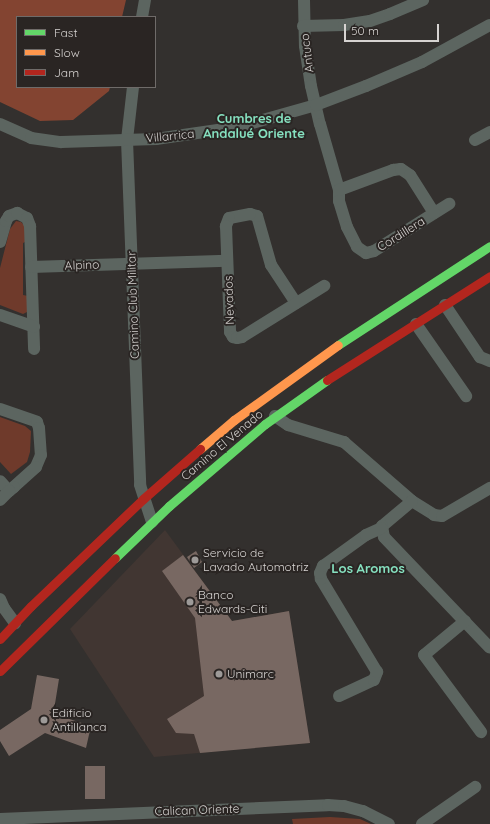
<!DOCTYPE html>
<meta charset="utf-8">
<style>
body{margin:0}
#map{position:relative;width:490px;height:824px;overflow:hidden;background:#33302e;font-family:Quicksand,sans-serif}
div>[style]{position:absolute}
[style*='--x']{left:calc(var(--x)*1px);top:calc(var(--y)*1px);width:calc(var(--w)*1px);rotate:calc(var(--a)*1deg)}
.built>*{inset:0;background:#413632}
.green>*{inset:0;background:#6f3a2b}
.forest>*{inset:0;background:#834431}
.building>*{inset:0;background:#786862;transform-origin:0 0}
.street>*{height:12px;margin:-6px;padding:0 6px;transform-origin:6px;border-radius:6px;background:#5c6560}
.fast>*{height:9px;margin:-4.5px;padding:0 4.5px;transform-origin:4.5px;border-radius:4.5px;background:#63d668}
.slow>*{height:9px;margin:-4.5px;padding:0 4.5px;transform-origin:4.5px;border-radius:4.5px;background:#ff974d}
.jam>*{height:9px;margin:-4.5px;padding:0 4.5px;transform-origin:4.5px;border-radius:4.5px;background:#b3261e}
.dots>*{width:11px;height:11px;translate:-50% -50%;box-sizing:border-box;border:2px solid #2a2523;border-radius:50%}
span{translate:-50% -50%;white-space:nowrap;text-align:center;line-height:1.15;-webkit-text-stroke:4px #2a2523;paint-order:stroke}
.street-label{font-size:12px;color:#d6d3d1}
.poi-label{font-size:12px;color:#d6d3d1}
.left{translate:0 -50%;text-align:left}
.neighbourhood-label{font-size:13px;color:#86e1c0;font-weight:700}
.legend{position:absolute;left:16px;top:16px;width:140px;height:72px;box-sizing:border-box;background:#2a2523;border:1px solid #6f6b69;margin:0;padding:5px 7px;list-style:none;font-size:12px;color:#d6d3d1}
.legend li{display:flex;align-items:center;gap:8px;height:20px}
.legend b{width:20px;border:1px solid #6f6b69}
.scale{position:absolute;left:344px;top:24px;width:95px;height:18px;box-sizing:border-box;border:2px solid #d6d3d1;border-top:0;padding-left:5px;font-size:12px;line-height:14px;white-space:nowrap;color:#d6d3d1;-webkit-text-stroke:3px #2a2523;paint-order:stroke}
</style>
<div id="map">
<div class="built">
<div style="clip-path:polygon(165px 530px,232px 621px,289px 611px,310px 743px,154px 757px,70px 629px)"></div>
</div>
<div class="green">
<div style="clip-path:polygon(16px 221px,21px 222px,25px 226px,27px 241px,23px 243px,23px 295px,28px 296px,29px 306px,27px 312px,23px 314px,0 305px,0 268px,10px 229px)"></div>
<div style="clip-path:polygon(0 417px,25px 426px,31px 431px,30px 452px,27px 462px,11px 474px,0 462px)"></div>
<div style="clip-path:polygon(330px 817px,360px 819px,371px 824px,293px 824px,292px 819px)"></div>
</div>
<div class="forest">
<div style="clip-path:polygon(0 0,126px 0,122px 17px,17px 17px,17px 87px,110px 87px,109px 91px,73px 120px,40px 121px,0 102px)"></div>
</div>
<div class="building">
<div style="clip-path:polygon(196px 551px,202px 562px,194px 568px,187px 557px)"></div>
<div style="clip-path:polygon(183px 555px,232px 621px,289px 611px,310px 743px,200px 753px,194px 734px,176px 733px,167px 719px,204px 696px,195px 618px,162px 571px)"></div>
<div style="clip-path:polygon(37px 675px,59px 679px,54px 710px,57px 715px,91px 726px,86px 748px,45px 733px,9px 756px,0 741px,0 730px,31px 709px)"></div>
<div style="left:85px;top:766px;width:20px;height:33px"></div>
</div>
<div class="street">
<div style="--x:304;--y:0;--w:46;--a:88.8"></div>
<div style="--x:305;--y:46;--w:40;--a:81.5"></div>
<div style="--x:311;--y:86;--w:39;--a:77"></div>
<div style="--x:320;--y:124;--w:69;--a:73.9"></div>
<div style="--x:339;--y:190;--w:11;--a:90"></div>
<div style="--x:339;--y:201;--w:27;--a:73"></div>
<div style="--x:347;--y:227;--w:22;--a:63"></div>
<div style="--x:357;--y:247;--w:11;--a:34"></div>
<div style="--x:366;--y:253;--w:8;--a:-14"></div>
<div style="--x:374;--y:251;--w:89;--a:-32.1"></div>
<div style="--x:142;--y:17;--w:17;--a:-80"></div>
<div style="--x:303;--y:26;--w:41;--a:-1.4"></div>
<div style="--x:344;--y:25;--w:26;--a:-9"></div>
<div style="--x:370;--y:21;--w:21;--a:-19"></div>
<div style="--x:390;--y:14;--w:36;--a:-23"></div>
<div style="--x:133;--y:87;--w:53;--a:96.5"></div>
<div style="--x:127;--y:140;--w:345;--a:87.8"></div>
<div style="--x:140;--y:485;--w:39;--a:72"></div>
<div style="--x:0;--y:124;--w:34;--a:24"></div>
<div style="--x:31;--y:138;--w:30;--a:8"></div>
<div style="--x:61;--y:142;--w:95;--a:-1.8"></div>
<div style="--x:156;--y:139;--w:83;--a:-8.3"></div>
<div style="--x:238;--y:127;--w:81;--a:-15.8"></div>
<div style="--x:316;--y:105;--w:53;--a:-20.8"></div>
<div style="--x:366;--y:86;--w:61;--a:-23.2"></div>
<div style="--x:422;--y:62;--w:77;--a:-28.6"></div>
<div style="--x:475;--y:140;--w:17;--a:-28"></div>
<div style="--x:339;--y:190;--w:58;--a:-20.3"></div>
<div style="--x:393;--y:170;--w:8;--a:-7"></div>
<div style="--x:401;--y:169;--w:11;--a:34"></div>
<div style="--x:410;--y:175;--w:45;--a:57.7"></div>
<div style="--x:0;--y:242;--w:22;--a:-74"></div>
<div style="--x:6;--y:221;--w:6;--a:-59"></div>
<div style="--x:9;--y:216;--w:9;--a:-21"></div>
<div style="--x:17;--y:213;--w:11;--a:27"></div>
<div style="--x:27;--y:218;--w:9;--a:69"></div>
<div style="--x:30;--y:226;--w:123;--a:88.1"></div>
<div style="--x:31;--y:267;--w:196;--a:-1.8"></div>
<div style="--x:296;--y:303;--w:45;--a:-123.3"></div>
<div style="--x:271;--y:265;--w:51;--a:-105.9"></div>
<div style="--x:257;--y:216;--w:7;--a:-164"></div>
<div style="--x:250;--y:214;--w:21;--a:169"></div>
<div style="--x:229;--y:218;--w:9;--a:111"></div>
<div style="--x:226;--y:226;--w:106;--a:87.8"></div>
<div style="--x:230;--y:332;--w:6;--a:59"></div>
<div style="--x:233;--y:337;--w:4;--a:14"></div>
<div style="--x:237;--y:338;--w:5;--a:-11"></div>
<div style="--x:242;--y:337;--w:97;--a:-31.9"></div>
<div style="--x:445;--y:305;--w:63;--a:56.1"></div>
<div style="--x:480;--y:357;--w:11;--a:22"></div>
<div style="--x:0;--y:315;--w:36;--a:19"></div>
<div style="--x:416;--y:324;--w:88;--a:55.2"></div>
<div style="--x:0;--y:409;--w:39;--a:19"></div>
<div style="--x:37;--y:422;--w:6;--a:72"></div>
<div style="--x:39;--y:428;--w:27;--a:86"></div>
<div style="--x:41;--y:455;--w:13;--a:113"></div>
<div style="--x:36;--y:467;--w:30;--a:138"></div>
<div style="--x:14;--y:487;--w:6;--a:141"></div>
<div style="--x:9;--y:491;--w:13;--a:-132"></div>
<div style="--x:275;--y:416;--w:16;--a:35"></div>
<div style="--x:288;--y:425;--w:59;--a:16.9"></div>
<div style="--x:344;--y:442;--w:90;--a:40.9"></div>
<div style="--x:412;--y:501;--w:26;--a:32"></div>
<div style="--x:434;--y:515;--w:8;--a:7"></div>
<div style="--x:442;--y:516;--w:56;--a:-30.3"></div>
<div style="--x:0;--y:500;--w:13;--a:-45"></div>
<div style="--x:412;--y:501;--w:39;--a:140"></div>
<div style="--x:382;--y:526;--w:11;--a:80"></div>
<div style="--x:384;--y:537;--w:153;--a:46.3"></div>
<div style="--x:0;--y:599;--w:10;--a:66"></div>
<div style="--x:4;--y:608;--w:19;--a:54"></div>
<div style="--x:465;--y:621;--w:53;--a:140.3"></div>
<div style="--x:424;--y:655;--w:96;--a:53.5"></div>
<div style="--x:339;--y:696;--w:38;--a:-25"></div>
<div style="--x:374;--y:680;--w:9;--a:-69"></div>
<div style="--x:377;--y:672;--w:109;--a:-121.1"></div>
<div style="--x:321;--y:579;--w:6;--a:-99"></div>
<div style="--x:320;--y:573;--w:8;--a:-67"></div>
<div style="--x:323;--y:566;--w:53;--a:-35.8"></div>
<div style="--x:366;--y:535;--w:17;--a:-24"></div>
<div style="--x:0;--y:819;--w:328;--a:-2.4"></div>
<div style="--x:328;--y:805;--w:16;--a:4"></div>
<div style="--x:344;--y:806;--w:20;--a:15"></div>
<div style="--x:363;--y:811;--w:29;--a:27"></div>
<div style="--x:422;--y:824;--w:65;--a:-34.9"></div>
</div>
<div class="fast">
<div style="--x:338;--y:345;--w:181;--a:-33.1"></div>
<div style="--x:115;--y:558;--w:75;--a:-43.9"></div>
<div style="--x:169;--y:506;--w:126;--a:-40.5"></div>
<div style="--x:265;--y:424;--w:76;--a:-35.4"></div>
</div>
<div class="slow">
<div style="--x:200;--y:449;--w:45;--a:-40.5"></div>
<div style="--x:234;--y:420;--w:128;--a:-35.8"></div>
</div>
<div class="jam">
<div style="--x:327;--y:380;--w:193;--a:-32.5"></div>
<div style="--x:0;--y:639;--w:45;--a:-46.8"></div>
<div style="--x:31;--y:606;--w:155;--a:-43.7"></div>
<div style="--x:143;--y:499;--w:76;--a:-41.3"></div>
<div style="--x:0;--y:671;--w:161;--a:-44.5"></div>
</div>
<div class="dots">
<div style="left:195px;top:560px;background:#9d9a98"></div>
<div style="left:190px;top:602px;background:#9d9a98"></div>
<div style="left:219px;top:674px;background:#9d9a98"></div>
<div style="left:44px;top:720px;background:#9d9a98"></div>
</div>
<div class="street-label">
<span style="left:307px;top:53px;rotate:-97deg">Antuco</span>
<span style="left:170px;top:136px;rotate:-6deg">Villarrica</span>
<span style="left:401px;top:234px;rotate:-32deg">Cordillera</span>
<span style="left:82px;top:265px;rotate:-2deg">Alpino</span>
<span style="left:229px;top:300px;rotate:-92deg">Nevados</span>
<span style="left:133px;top:305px;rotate:-92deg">Camino Club Militar</span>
<span style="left:222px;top:445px;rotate:-40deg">Camino El Venado</span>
<span style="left:197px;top:810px;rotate:-2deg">Calican Oriente</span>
</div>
<div class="poi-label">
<span class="left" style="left:203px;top:560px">Servicio de<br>Lavado Automotriz</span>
<span class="left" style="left:198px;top:602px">Banco<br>Edwards-Citi</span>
<span class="left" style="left:227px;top:674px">Unimarc</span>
<span class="left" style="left:52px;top:720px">Edificio<br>Antillanca</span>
</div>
<div class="neighbourhood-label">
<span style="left:254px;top:126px">Cumbres de<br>Andalué Oriente</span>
<span style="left:368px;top:568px">Los Aromos</span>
</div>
<ul class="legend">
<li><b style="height:5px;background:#63d668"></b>Fast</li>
<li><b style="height:5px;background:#ff974d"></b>Slow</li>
<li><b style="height:5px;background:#b3261e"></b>Jam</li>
</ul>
<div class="scale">50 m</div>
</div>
